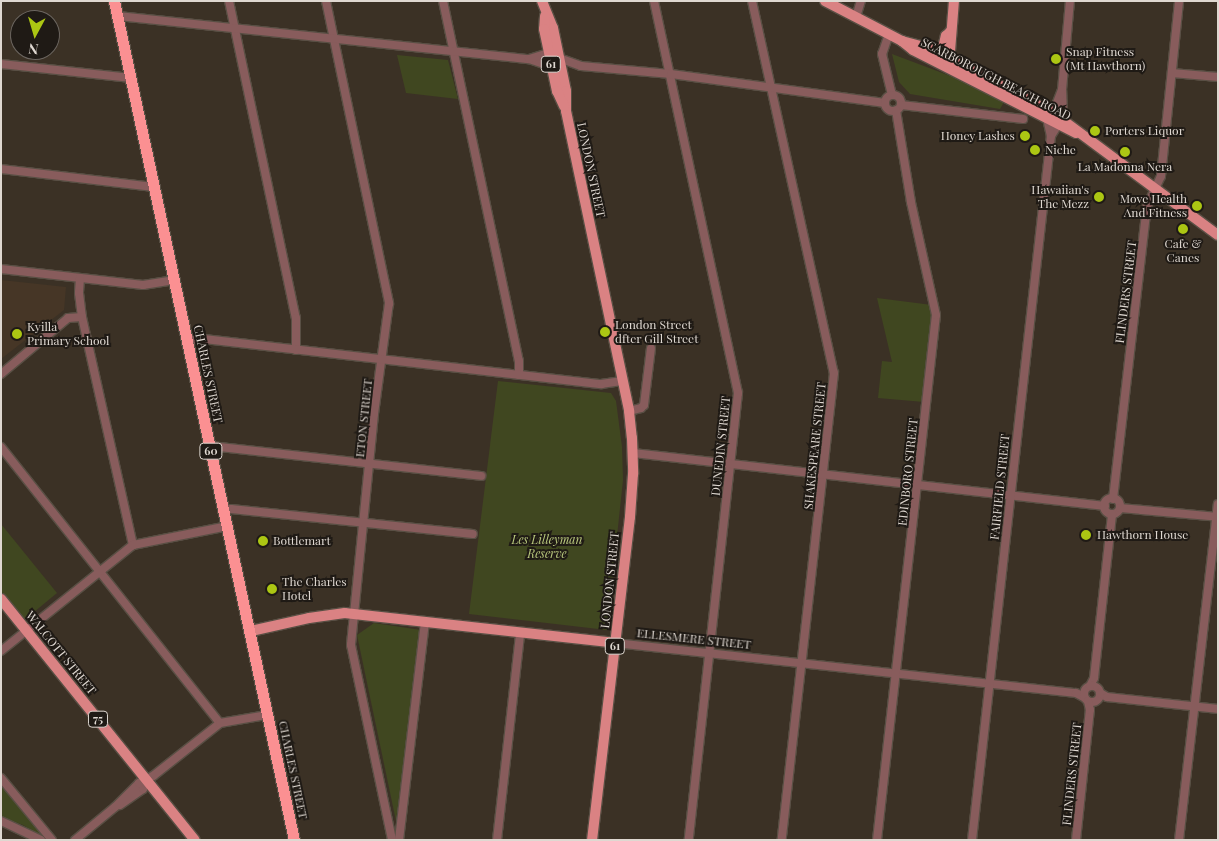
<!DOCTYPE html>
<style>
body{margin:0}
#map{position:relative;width:1219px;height:841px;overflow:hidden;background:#3b3125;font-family:"Playfair Display",serif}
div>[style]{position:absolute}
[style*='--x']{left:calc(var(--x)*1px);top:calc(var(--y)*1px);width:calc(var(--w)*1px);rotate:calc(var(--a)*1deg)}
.built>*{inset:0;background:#463626}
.green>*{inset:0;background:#404720}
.roads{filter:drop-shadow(1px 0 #594f44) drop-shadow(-1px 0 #594f44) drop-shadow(0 1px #594f44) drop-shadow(0 -1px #594f44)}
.minor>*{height:8px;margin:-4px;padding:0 4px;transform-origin:4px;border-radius:4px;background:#885c5c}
.minor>.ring{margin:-4px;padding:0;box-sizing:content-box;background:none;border:8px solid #885c5c;border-radius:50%}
.major>*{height:10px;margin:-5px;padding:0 5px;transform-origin:5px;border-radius:5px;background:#da8283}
.highway>*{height:11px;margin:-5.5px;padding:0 5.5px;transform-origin:5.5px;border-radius:5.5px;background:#fb9092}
.dots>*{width:14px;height:14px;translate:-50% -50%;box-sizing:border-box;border:2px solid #1f1a15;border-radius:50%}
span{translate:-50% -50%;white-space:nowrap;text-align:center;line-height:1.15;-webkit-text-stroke:4px #1f1a15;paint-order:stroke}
.shield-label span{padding:1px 4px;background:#1f1a15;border:1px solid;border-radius:4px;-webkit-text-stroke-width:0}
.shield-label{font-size:11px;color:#dfd8d1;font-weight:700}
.poi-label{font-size:12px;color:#dfd8d1}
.left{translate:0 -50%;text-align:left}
.right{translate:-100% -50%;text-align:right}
.street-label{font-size:12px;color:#dfd8d1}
.park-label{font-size:12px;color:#b9c87d;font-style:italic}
.frame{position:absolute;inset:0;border:2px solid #dfd8d1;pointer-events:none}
.north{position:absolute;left:10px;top:10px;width:50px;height:50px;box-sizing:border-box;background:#1f1a15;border:1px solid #6c6660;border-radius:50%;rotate:186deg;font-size:14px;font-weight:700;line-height:20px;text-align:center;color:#dfd8d1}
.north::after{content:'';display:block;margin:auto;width:18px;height:22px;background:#acc613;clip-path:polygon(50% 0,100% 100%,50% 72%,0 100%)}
</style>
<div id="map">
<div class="built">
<div style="clip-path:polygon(1px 280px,66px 287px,64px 310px,1px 359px)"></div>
</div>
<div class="green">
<div style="clip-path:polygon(892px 54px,961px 80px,1004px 102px,1000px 109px,910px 94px,899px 82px)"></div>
<div style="clip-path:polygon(397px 55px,448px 60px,458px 99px,406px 93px)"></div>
<div style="clip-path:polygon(877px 298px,932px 305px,933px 312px,924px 402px,878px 398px,882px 361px,892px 362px)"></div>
<div style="clip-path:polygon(498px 381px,611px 393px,616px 401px,622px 447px,623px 480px,607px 630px,469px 614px)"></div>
<div style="clip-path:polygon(1px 524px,57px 593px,22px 622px,1px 596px)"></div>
<div style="clip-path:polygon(374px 623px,421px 630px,396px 821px,357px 635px)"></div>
<div style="clip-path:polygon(1px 785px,44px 835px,42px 837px,23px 825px,1px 817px)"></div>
</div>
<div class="roads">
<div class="minor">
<div style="--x:229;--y:1;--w:324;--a:78.1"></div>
<div style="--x:296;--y:318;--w:32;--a:90"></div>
<div style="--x:326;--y:1;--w:309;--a:78.2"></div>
<div style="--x:389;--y:303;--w:112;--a:97.7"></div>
<div style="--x:374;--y:414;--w:232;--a:95.7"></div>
<div style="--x:351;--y:645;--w:199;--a:78.1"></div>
<div style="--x:443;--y:1;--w:368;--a:78.1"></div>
<div style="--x:519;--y:361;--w:14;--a:90"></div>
<div style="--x:654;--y:1;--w:401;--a:77.9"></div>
<div style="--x:738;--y:393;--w:450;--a:96.3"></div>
<div style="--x:752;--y:1;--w:381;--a:77.6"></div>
<div style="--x:834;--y:373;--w:470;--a:96.4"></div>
<div style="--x:118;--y:16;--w:413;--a:6"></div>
<div style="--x:529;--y:59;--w:24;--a:19"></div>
<div style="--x:856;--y:17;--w:17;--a:-73"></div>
<div style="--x:889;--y:34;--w:21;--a:109"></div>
<div style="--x:882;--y:54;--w:42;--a:76.3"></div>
<div style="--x:559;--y:58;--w:23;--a:20"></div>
<div style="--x:581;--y:66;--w:90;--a:5.1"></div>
<div style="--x:671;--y:74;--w:216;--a:7.7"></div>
<div style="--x:529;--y:59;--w:21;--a:-17"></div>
<div style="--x:1;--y:64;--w:131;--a:6.1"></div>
<div style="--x:1172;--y:73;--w:46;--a:5"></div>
<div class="ring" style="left:885px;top:95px;width:8px;height:8px"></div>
<div style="--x:901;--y:105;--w:123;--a:6.5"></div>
<div style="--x:1066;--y:121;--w:7;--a:-117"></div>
<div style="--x:1063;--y:115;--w:25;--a:-92"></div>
<div style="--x:1062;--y:90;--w:89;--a:-84.9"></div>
<div style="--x:1051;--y:136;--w:13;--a:-58"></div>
<div style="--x:1058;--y:125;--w:13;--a:-113"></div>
<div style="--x:1053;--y:113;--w:25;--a:-69"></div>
<div style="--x:1;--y:169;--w:154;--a:6.7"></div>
<div style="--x:1;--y:269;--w:143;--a:6.4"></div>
<div style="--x:143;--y:285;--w:32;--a:-9"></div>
<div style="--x:80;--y:278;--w:15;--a:94"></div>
<div style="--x:79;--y:293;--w:24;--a:83"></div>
<div style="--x:82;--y:317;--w:234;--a:77.4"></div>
<div style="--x:187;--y:340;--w:17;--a:-3"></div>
<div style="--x:204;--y:339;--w:400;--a:6.5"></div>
<div style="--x:601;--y:384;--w:21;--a:-8"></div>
<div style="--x:1;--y:374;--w:87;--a:-39.9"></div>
<div style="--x:68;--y:318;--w:14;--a:-4"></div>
<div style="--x:629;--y:411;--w:12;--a:-14"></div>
<div style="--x:641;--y:408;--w:4;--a:-45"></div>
<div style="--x:644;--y:405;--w:57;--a:-83"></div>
<div style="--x:210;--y:446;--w:273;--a:6.3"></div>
<div style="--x:1;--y:447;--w:352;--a:51.6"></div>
<div style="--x:633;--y:453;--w:475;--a:6.4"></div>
<div class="ring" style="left:1104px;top:498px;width:8px;height:8px"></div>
<div style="--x:1113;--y:499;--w:295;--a:-83.4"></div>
<div style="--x:1147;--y:206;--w:33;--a:-65"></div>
<div style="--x:1161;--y:176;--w:176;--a:-84.1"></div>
<div style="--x:1120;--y:508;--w:98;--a:5.2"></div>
<div style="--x:224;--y:510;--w:7;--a:-8"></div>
<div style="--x:231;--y:509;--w:243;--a:5.9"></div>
<div style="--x:615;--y:643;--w:464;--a:6.2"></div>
<div style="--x:1076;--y:693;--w:10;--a:29"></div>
<div style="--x:1;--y:651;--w:169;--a:-38.8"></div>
<div style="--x:133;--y:545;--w:97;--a:-11.3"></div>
<div class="ring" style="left:1084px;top:686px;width:8px;height:8px"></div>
<div style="--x:1090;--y:686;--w:9;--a:-63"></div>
<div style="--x:1094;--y:678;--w:165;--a:-83.7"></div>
<div style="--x:1100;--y:693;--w:8;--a:30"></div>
<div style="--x:1107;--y:697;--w:112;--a:6.2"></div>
<div style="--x:1;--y:778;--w:80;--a:50.6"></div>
<div style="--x:120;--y:805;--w:28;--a:-35"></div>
<div style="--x:143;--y:789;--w:11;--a:-68"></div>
<div style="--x:1;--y:821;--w:44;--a:25.4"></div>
<div style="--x:75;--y:840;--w:52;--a:-39.5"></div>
<div style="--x:115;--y:807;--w:34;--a:-45"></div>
<div style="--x:139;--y:783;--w:16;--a:-27"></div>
<div style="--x:153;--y:776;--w:85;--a:-38.3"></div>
<div style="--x:220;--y:723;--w:48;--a:-9.7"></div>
<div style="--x:399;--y:840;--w:219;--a:-83.2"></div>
<div style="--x:497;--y:840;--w:207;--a:-83.6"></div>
<div style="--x:877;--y:840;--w:528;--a:-83.59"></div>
<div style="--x:936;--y:315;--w:116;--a:-102.5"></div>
<div style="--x:911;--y:202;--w:93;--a:-99.3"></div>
<div style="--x:972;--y:840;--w:708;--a:-83.6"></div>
<div style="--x:1051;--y:136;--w:17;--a:-103"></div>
<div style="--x:1076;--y:840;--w:131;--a:-83.9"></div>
<div style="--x:1090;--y:710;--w:9;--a:-103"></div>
<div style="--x:1179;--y:840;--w:338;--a:-83.4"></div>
</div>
<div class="major">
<div style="--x:542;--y:1;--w:29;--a:68"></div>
<div style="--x:553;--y:28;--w:64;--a:78.3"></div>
<div style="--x:566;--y:91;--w:20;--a:90"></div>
<div style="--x:566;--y:111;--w:307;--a:78.1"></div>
<div style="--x:629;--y:411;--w:27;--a:84"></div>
<div style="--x:632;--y:438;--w:36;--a:88"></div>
<div style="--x:633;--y:474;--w:43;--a:94"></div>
<div style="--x:630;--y:517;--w:325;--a:96.7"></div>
<div style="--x:825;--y:1;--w:87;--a:27.5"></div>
<div style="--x:902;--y:41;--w:14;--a:39"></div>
<div style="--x:913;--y:50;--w:183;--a:27"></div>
<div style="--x:545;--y:16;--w:13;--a:94"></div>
<div style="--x:544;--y:29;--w:35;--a:78"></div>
<div style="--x:551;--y:63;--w:29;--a:78"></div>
<div style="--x:557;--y:91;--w:17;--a:65"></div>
<div style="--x:902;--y:41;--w:27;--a:15"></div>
<div style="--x:928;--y:48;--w:141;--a:27.5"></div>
<div style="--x:1053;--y:113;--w:205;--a:36.5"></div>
<div style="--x:940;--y:61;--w:26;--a:-77"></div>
<div style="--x:946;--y:36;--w:6;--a:-45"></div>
<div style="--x:949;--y:64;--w:63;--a:-85.5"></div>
<div style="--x:1;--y:599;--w:309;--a:51.2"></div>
<div style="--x:251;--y:631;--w:59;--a:-12.6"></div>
<div style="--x:309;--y:618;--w:36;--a:-8"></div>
<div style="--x:345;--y:613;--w:272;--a:6.3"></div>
</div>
<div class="highway">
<div style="--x:114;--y:1;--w:858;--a:77.89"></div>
</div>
</div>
<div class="dots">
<div style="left:1056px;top:59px;background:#acc613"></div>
<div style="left:1095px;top:131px;background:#acc613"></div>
<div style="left:1025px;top:136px;background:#acc613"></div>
<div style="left:1035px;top:150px;background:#acc613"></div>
<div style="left:1125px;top:152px;background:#acc613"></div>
<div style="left:1099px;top:197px;background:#acc613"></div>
<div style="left:1197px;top:206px;background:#acc613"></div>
<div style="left:1183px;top:229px;background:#acc613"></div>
<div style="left:605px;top:332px;background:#acc613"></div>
<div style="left:17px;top:334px;background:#acc613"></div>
<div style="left:1086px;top:535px;background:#acc613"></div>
<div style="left:263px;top:541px;background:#acc613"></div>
<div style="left:272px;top:589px;background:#acc613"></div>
</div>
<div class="shield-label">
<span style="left:551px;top:64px">61</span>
<span style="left:211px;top:451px">60</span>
<span style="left:615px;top:646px">61</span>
<span style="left:98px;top:719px">75</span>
</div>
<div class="poi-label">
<span class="left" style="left:1066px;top:59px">Snap Fitness<br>(Mt Hawthorn)</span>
<span class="left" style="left:1105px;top:131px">Porters Liquor</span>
<span class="right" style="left:1015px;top:136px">Honey Lashes</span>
<span class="left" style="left:1045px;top:150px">Niche</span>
<span style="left:1125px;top:167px">La Madonna Nera</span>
<span class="right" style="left:1089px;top:197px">Hawaiian's<br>The Mezz</span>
<span class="right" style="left:1187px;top:206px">Move Health<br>And Fitness</span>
<span style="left:1183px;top:251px">Cafe &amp;<br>Canes</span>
<span class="left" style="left:615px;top:332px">London Street<br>dfter Gill Street</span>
<span class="left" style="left:27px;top:334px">Kyilla<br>Primary School</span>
<span class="left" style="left:1097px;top:535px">Hawthorn House</span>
<span class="left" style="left:273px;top:541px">Bottlemart</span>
<span class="left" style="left:282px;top:589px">The Charles<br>Hotel</span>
</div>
<div class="street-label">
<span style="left:996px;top:79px;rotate:27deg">SCARBOROUGH BEACH ROAD</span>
<span style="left:591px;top:170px;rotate:78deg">LONDON STREET</span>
<span style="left:1126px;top:292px;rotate:-83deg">FLINDERS STREET</span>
<span style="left:208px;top:374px;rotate:78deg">CHARLES STREET</span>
<span style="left:364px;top:418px;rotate:-84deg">ETON STREET</span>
<span style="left:721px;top:446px;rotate:-84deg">DUNEDIN STREET</span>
<span style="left:815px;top:446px;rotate:-84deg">SHAKESPEARE STREET</span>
<span style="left:908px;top:472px;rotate:-84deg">EDINBORO STREET</span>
<span style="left:1000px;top:487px;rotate:-84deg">FAIRFIELD STREET</span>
<span style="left:610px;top:580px;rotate:-84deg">LONDON STREET</span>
<span style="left:694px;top:639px;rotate:6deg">ELLESMERE STREET</span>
<span style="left:61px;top:653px;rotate:51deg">WALCOTT STREET</span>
<span style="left:293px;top:770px;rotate:78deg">CHARLES STREET</span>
<span style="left:1072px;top:774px;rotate:-84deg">FLINDERS STREET</span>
</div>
<div class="park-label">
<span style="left:547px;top:547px">Les Lilleyman<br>Reserve</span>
</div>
<div class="frame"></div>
<div class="north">N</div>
</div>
